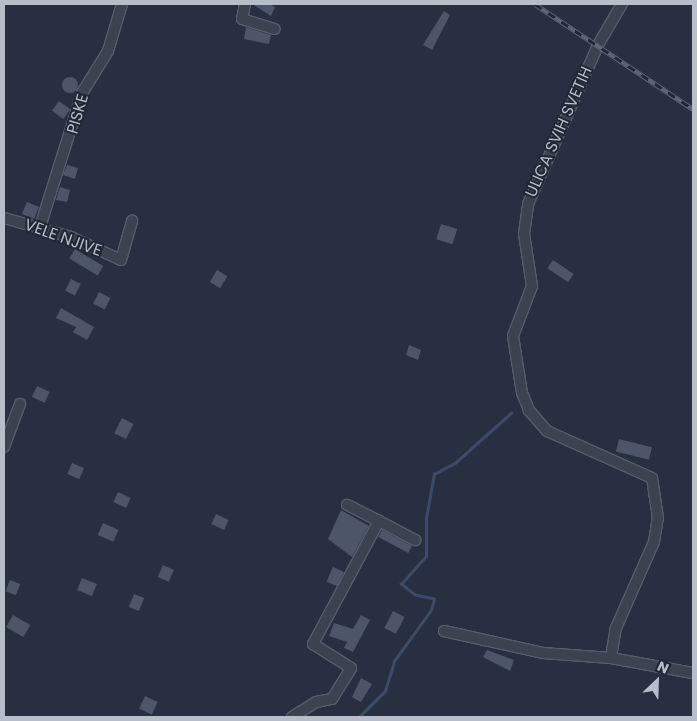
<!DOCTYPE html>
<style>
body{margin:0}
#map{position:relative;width:697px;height:721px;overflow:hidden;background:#272f40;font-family:Poppins,sans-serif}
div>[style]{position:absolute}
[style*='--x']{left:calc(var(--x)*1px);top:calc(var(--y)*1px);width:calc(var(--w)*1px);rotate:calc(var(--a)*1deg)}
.stream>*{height:2.5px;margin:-1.25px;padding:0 1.25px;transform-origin:1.25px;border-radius:1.25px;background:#3e4b68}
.building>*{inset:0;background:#4d5669;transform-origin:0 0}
.round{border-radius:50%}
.roads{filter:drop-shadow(1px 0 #565d6a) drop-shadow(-1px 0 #565d6a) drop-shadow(0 1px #565d6a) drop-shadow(0 -1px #565d6a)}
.minor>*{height:10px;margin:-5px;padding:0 5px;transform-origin:5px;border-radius:5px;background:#3b4250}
.rail>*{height:4.5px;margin-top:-2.25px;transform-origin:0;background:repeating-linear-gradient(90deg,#202735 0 8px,#5d6577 0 16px);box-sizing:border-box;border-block:1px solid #5d6577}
span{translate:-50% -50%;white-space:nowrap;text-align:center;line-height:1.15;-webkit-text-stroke:4px #202735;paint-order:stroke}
.street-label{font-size:16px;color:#b8bdca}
.frame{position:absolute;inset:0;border:5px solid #b8bdca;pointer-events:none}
.north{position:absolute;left:632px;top:656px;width:50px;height:50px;-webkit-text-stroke:4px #202735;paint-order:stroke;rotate:24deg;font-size:14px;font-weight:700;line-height:20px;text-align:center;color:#b8bdca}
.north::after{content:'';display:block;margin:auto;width:18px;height:22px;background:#b8bdca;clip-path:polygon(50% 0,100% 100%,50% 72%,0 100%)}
</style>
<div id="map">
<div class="stream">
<div style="--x:359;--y:717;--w:37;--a:-45"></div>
<div style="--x:385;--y:691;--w:31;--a:-73"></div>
<div style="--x:394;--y:661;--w:63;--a:-54"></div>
<div style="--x:431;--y:610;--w:11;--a:-75"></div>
<div style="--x:434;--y:599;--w:19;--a:-168"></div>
<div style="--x:415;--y:595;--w:18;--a:-142"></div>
<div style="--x:401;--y:584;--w:38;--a:-48"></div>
<div style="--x:426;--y:556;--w:38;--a:-90"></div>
<div style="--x:426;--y:518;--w:45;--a:-79.7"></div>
<div style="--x:434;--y:474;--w:24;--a:-28"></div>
<div style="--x:455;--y:463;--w:75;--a:-41.8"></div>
</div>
<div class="building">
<div style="clip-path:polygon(252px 4px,269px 4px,275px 7px,271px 16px)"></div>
<div style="clip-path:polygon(444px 11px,450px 15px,432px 50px,423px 45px)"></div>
<div style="clip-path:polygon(246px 27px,271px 35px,269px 44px,244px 39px)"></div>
<div class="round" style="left:62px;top:77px;width:16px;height:16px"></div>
<div style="left:59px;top:101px;width:14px;height:12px;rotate:36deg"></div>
<div style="clip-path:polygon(67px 165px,78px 168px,75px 179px,63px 175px)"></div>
<div style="clip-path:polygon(60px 187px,70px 190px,67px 202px,56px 200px)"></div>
<div style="left:27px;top:202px;width:13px;height:13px;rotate:23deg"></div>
<div style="left:441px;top:224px;width:17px;height:16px;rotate:17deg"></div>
<div style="left:75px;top:249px;width:33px;height:11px;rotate:31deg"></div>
<div style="left:553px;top:260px;width:25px;height:10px;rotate:34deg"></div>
<div style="left:217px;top:270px;width:12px;height:14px;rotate:31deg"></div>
<div style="left:71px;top:279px;width:11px;height:13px;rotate:27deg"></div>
<div style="left:99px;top:292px;width:13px;height:13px;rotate:27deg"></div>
<div style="clip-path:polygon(61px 308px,94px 327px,87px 340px,73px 332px,76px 327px,56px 318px)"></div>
<div style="clip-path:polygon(409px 345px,421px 350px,418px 360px,406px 355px)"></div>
<div style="left:37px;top:386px;width:14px;height:12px;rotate:25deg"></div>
<div style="left:122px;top:418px;width:13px;height:17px;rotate:27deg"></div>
<div style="left:619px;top:439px;width:34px;height:13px;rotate:14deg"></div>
<div style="left:72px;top:463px;width:13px;height:12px;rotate:23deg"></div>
<div style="left:118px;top:492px;width:14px;height:11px;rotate:25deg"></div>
<div style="clip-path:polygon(341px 510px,369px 526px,352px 557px,328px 539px)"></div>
<div style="left:216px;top:514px;width:14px;height:11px;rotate:25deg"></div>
<div style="left:103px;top:523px;width:17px;height:13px;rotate:24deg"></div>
<div style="left:382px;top:530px;width:34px;height:8px;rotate:28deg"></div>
<div style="left:163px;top:565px;width:12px;height:13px;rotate:24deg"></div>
<div style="left:333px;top:567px;width:12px;height:16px;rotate:24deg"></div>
<div style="left:82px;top:578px;width:16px;height:13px;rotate:22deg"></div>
<div style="left:10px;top:580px;width:11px;height:12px;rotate:22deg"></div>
<div style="left:134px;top:594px;width:11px;height:14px;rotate:22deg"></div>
<div style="left:393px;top:611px;width:13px;height:19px;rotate:27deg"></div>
<div style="left:13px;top:615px;width:20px;height:14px;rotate:30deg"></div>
<div style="clip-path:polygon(361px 615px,370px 620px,353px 652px,344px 648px,347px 642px,329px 636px,334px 623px,353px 629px)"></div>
<div style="clip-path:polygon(487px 650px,514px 660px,510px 671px,483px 657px)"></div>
<div style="clip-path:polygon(361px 678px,372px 684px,361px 702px,352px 697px)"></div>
<div style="left:145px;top:696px;width:14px;height:14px;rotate:25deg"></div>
</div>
<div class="roads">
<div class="minor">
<div style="--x:245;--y:4;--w:15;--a:101"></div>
<div style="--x:242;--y:19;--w:34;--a:17"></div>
<div style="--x:4;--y:218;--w:70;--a:15.8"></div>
<div style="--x:71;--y:237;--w:55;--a:24.7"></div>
<div style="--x:121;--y:260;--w:41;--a:-74.2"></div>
<div style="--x:40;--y:227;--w:140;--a:-72.6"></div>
<div style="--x:82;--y:93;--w:49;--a:-58.2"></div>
<div style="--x:108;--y:51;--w:49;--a:-73.4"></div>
<div style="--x:4;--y:447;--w:46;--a:-69.6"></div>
<div style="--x:379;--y:521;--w:41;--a:27.8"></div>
<div style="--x:444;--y:631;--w:101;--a:12.5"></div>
<div style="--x:543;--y:653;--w:68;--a:4.2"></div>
<div style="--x:611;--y:658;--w:83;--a:10.4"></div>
<div style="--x:611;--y:658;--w:30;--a:-81"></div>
<div style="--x:616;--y:628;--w:94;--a:-66.2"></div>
<div style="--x:654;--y:542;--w:24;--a:-81"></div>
<div style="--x:658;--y:518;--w:40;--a:-98.5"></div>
<div style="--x:652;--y:478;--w:115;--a:-155.9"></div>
<div style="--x:547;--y:431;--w:28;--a:-131"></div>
<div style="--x:529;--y:410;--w:18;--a:-112"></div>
<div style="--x:522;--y:393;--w:58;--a:-99"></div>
<div style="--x:513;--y:336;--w:53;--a:-69.2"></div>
<div style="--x:532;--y:286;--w:53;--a:-98.7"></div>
<div style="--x:524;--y:234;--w:30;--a:-82"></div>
<div style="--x:528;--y:204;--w:174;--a:-66.2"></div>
<div style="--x:598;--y:45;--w:48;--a:-59.7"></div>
<div style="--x:292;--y:717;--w:28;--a:-32"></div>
<div style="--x:316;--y:702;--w:16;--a:-11"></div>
<div style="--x:332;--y:699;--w:36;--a:-58"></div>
<div style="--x:351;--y:668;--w:45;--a:-147.7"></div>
<div style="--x:313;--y:644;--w:140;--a:-61.8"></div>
<div style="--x:379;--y:521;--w:36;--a:-153"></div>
</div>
</div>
<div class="rail">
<div style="--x:535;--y:4;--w:190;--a:33.6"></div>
</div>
<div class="street-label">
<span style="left:78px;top:114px;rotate:-74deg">PISKE</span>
<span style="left:559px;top:132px;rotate:-66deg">ULICA SVIH SVETIH</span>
<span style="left:63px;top:238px;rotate:20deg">VELE NJIVE</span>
</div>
<div class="frame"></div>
<div class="north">N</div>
</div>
